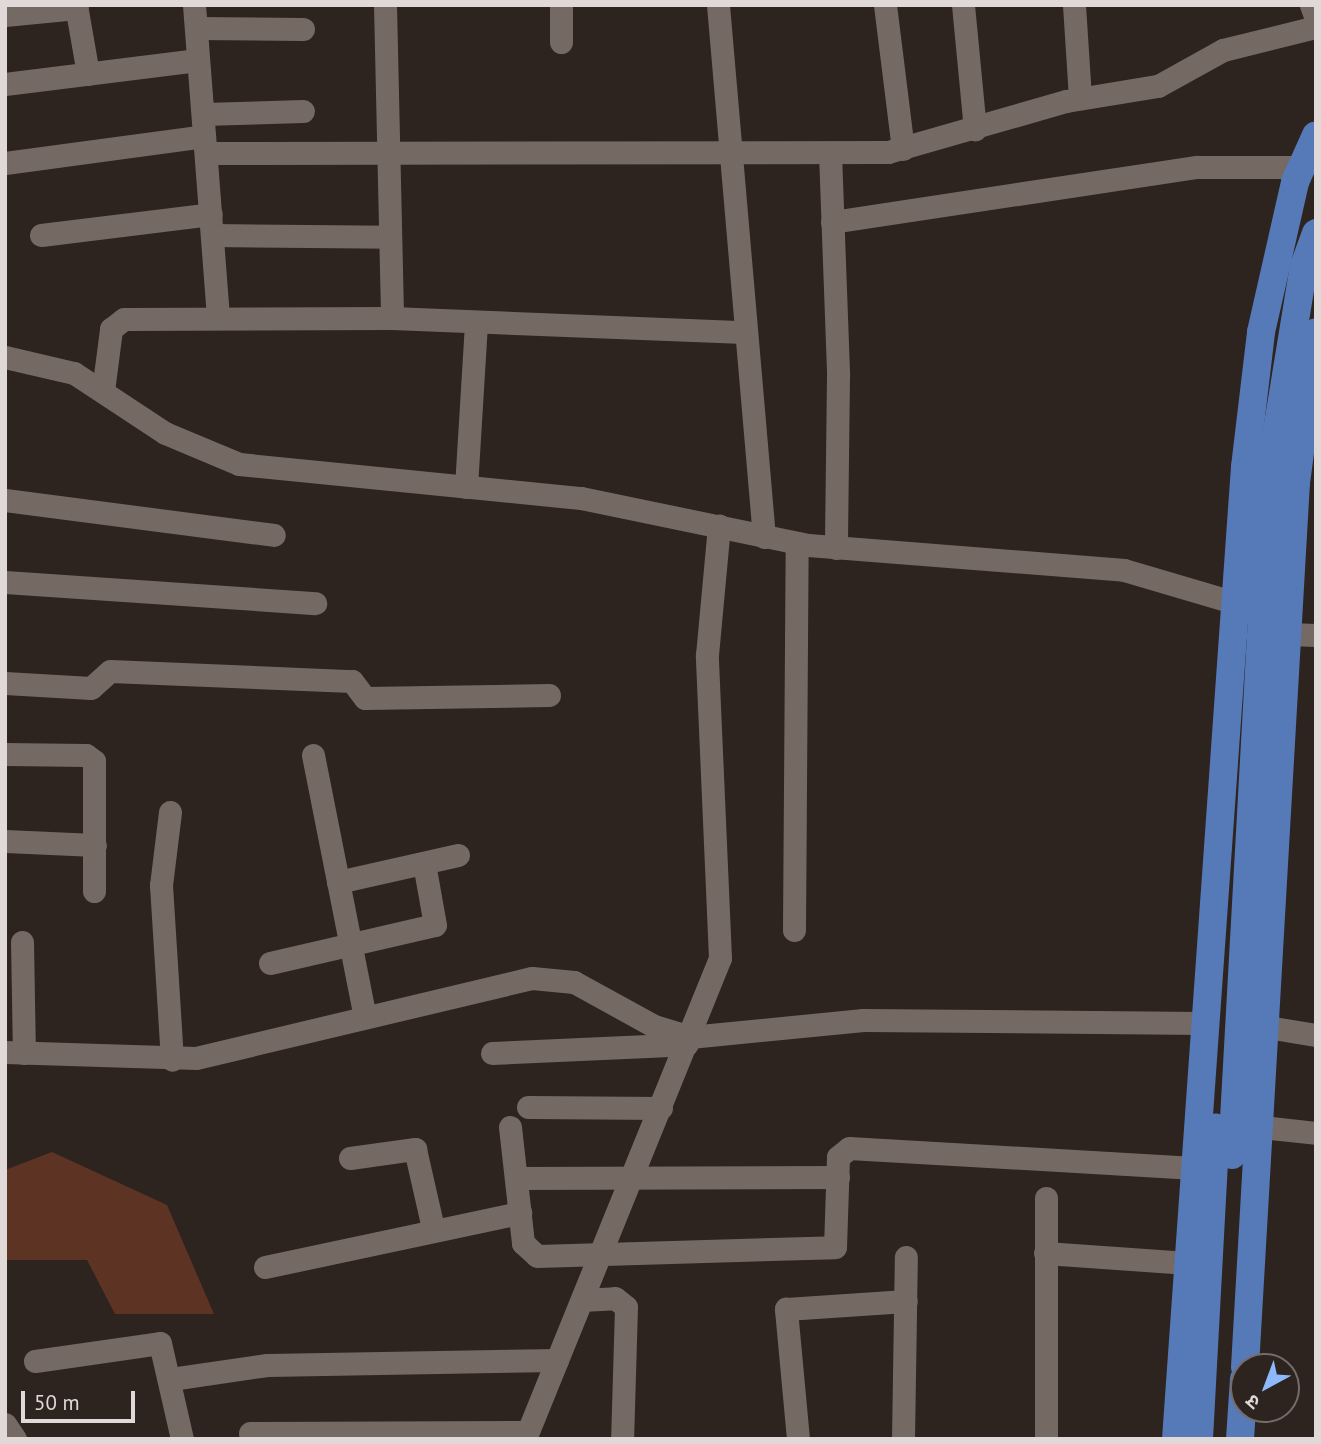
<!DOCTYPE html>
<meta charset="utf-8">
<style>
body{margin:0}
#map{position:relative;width:1321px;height:1444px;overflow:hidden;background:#2d231f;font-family:"PT Sans","Noto Sans Devanagari",sans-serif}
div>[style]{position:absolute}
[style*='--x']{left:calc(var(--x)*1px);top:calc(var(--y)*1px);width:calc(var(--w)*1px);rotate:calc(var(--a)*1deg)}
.green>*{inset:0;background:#5d3323}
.minor>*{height:23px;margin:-11.5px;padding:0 11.5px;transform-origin:11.5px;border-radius:11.5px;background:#756964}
.major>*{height:28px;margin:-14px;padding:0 14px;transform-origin:14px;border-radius:14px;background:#5679b8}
span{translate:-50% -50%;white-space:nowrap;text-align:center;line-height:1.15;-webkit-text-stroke:7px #2d231f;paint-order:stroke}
.frame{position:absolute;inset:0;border:7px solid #e0d9d7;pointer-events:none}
.north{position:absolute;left:1230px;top:1353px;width:70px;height:70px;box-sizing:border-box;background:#2d231f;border:2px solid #756c69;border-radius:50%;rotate:221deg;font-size:19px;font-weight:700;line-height:28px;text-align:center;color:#e0d9d7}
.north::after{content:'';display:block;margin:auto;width:24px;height:32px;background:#8eb8fd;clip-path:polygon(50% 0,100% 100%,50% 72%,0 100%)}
.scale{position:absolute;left:21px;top:1391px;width:114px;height:32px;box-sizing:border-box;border:4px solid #e0d9d7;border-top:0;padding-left:9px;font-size:21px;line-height:24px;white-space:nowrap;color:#e0d9d7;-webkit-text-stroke:5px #2d231f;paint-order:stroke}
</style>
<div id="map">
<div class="green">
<div style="clip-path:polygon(52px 1152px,167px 1205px,214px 1314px,115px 1314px,87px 1260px,5px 1260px,5px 1170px)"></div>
</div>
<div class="minor">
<div style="--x:76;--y:5;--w:70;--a:80.1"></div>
<div style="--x:194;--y:5;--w:314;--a:85.6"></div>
<div style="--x:385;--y:5;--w:313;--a:88.7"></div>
<div style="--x:718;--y:5;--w:534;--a:85.06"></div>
<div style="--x:885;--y:5;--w:145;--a:82.9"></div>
<div style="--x:963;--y:5;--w:125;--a:84.5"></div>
<div style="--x:1074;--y:5;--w:93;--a:86.3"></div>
<div style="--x:1311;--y:5;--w:15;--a:70"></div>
<div style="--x:5;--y:15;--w:72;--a:-5.6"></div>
<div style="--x:196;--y:28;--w:107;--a:0.5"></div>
<div style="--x:561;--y:42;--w:37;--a:-90"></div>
<div style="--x:5;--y:84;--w:194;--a:-7.1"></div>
<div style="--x:203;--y:114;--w:100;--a:-1.7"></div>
<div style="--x:206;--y:153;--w:682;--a:-0.08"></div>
<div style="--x:888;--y:152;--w:185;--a:-16"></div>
<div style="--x:1066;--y:101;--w:93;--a:-9.3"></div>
<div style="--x:1158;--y:86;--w:74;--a:-29"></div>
<div style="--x:1223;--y:50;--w:96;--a:-13.9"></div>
<div style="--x:830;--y:153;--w:223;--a:87.9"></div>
<div style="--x:838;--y:376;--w:172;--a:90.7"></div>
<div style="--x:5;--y:163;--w:201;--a:-7.7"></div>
<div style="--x:832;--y:222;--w:369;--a:-8.6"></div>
<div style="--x:1197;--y:167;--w:104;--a:0"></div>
<div style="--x:41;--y:235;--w:171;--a:-7"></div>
<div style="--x:212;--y:235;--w:178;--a:0.6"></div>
<div style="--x:5;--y:357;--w:71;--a:13.1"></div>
<div style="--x:74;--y:373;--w:109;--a:33.4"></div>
<div style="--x:165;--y:433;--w:80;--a:22.7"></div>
<div style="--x:239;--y:464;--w:344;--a:5.7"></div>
<div style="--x:581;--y:498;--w:232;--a:11.7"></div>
<div style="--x:808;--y:545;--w:317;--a:4.5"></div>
<div style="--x:1124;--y:570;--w:131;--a:16.4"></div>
<div style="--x:103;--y:391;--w:63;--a:-82.6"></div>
<div style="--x:111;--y:329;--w:16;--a:-38"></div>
<div style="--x:124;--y:319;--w:268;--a:-0.2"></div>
<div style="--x:392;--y:318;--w:352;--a:2.3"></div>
<div style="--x:466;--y:487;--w:164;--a:-86.5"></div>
<div style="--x:5;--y:500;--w:271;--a:7.4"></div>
<div style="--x:5;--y:582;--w:311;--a:3.9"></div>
<div style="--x:1288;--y:634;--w:28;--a:2"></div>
<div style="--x:5;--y:683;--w:86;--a:3.3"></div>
<div style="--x:91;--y:688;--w:25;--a:-42"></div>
<div style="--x:110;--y:671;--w:242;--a:2.4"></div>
<div style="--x:352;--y:681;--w:21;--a:53"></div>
<div style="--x:365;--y:698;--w:184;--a:-0.9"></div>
<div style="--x:5;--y:754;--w:81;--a:0.7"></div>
<div style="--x:86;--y:755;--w:10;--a:37"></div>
<div style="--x:94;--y:761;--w:130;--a:90"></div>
<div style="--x:313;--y:755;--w:267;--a:78.8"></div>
<div style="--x:170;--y:812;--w:74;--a:97"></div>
<div style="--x:161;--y:885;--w:175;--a:86.4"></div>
<div style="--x:5;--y:841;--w:90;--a:2.5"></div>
<div style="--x:338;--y:882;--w:123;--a:-12.7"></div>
<div style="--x:794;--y:930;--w:387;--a:-89.6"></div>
<div style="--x:22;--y:942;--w:111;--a:89"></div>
<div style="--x:270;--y:963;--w:169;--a:-13"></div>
<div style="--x:435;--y:925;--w:63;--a:-100.1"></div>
<div style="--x:1267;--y:1027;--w:50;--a:9.3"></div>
<div style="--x:5;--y:1052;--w:191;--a:1.8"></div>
<div style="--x:196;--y:1058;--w:345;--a:-13.4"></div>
<div style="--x:532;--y:978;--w:42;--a:5.4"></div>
<div style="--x:574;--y:982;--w:91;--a:28.8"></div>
<div style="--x:654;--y:1026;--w:38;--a:17"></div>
<div style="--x:690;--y:1037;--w:174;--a:-5.6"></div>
<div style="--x:863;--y:1020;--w:340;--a:0.5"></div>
<div style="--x:492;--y:1053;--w:195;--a:-2.6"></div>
<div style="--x:528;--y:1107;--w:133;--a:0.4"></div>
<div style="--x:510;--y:1127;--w:117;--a:83.6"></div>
<div style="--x:523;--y:1243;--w:19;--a:43"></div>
<div style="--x:537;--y:1256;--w:298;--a:-1.7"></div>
<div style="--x:835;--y:1247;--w:90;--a:-88.1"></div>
<div style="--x:838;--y:1157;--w:14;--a:-39"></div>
<div style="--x:849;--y:1148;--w:346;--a:3.3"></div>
<div style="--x:1261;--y:1127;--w:55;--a:6.2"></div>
<div style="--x:350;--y:1158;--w:66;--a:-7.9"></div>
<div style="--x:415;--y:1149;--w:81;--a:77.2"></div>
<div style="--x:516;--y:1178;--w:322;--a:-0.2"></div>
<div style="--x:1045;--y:1253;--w:143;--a:4"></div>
<div style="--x:265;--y:1267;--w:261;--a:-12"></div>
<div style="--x:582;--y:1300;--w:33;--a:-3"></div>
<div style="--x:615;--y:1298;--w:14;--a:39"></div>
<div style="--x:626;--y:1307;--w:132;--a:91.7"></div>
<div style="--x:35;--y:1361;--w:126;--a:-8.2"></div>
<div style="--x:160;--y:1343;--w:98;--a:77.1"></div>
<div style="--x:171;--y:1379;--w:97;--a:-8.3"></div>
<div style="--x:267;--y:1365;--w:290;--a:-1"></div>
<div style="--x:5;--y:1424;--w:18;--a:56"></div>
<div style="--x:250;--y:1433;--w:277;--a:-0.2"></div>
<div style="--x:525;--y:1439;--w:519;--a:-67.93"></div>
<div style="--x:720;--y:958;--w:303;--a:-92.5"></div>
<div style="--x:707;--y:655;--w:130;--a:-84.7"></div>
<div style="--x:798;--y:1439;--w:131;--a:-95.3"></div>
<div style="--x:786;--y:1309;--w:120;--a:-3.8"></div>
<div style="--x:903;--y:1439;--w:182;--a:-89.1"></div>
<div style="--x:1046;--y:1439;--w:241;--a:-90"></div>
</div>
<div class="major">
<div style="--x:1232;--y:1155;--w:683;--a:-86.81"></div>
<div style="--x:1270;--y:473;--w:210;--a:-80.7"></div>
<div style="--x:1304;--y:266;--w:35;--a:-70"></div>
<div style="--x:1245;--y:1367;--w:885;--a:-86.7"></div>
<div style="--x:1296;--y:483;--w:152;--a:-82.5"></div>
<div style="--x:1176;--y:1439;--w:974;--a:-85.94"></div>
<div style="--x:1245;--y:467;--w:136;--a:-83.2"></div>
<div style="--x:1261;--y:332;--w:154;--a:-77.2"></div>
<div style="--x:1295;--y:182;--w:51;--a:-65.9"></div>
<div style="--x:1199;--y:1439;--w:312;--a:-86.9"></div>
<div style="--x:1240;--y:1439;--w:60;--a:-86.2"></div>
</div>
<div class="frame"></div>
<div class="north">उ</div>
<div class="scale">50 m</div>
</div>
